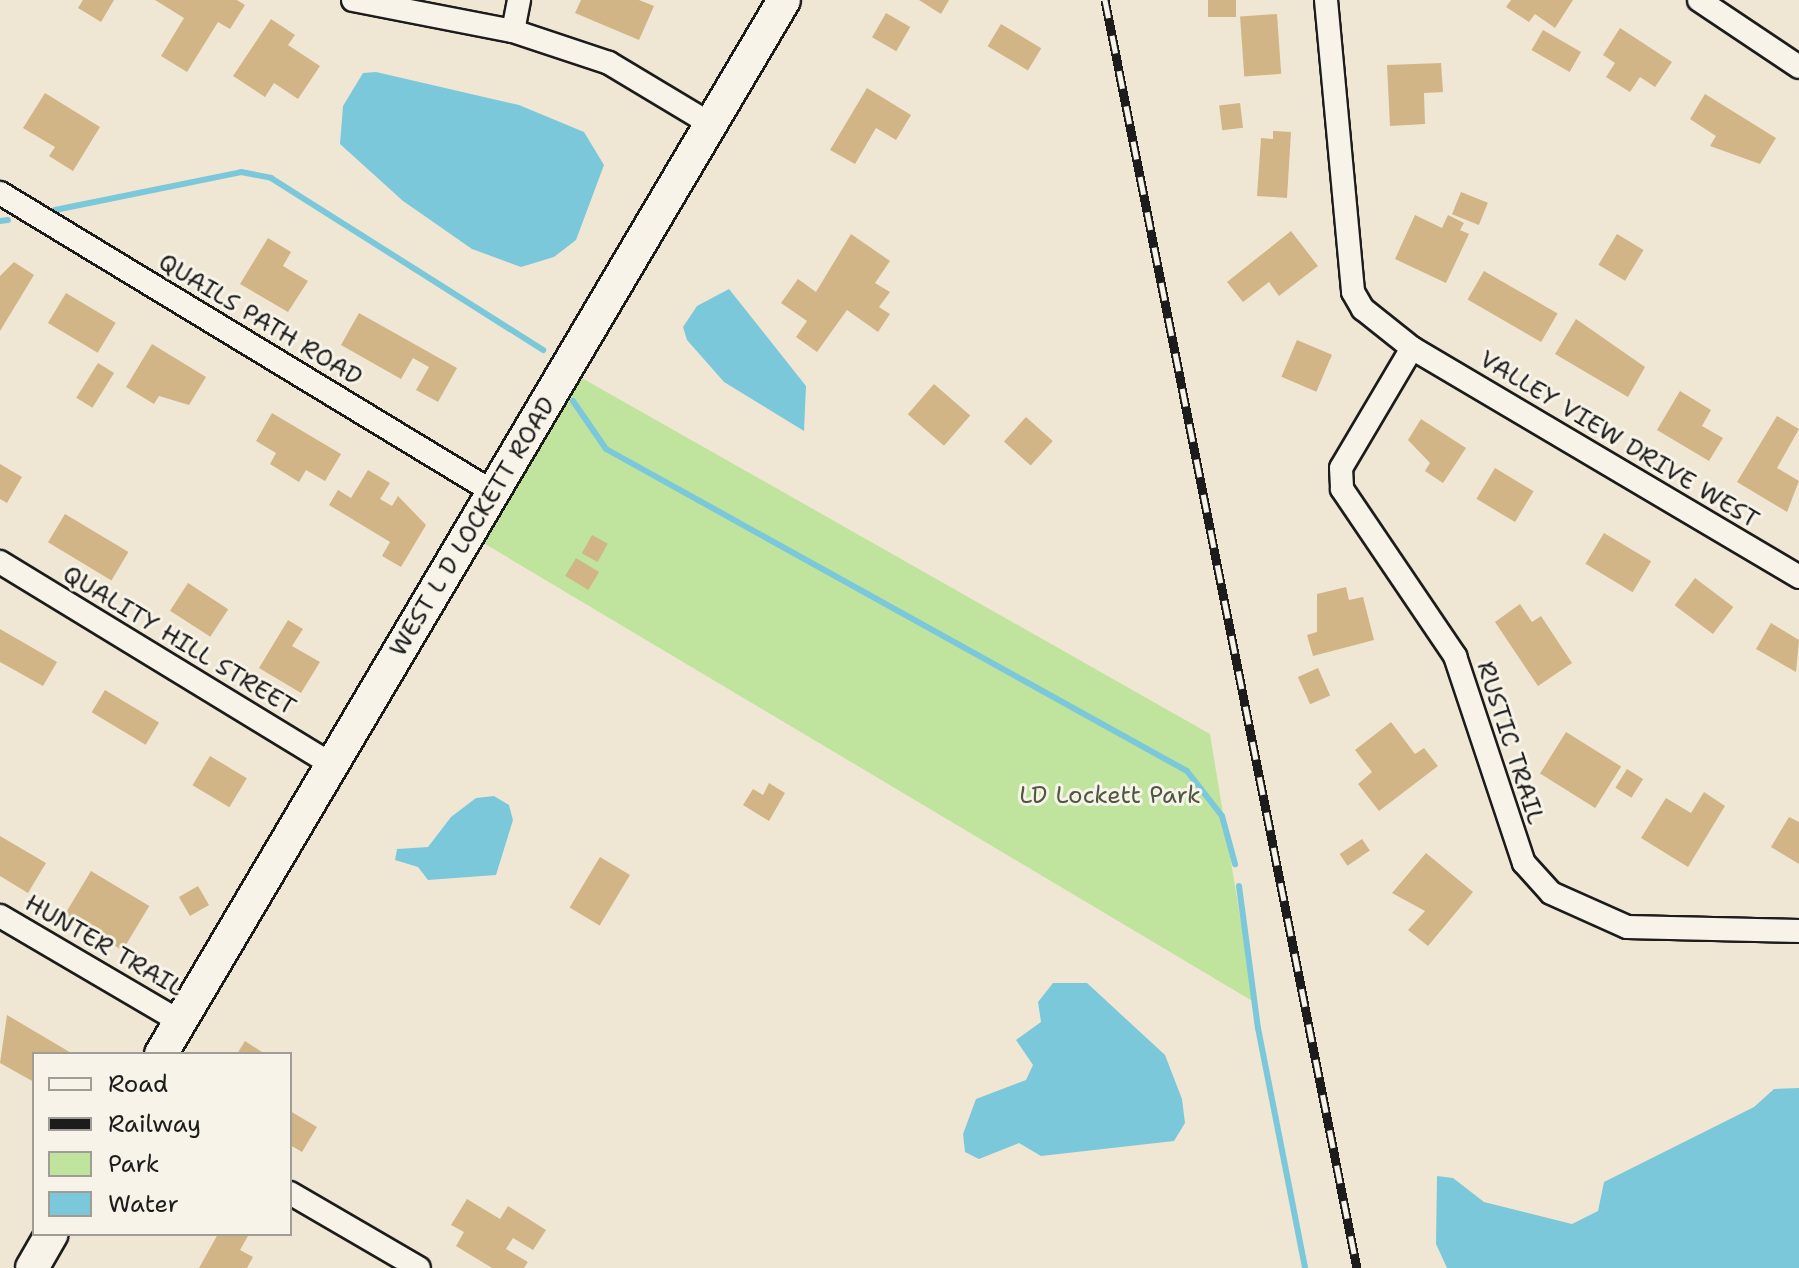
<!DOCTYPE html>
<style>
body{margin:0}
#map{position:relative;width:1799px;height:1268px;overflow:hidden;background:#efe7d4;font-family:"Shantell Sans",sans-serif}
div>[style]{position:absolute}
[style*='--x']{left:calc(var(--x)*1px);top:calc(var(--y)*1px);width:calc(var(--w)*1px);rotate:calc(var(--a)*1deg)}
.green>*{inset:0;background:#c0e49e}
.water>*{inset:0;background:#7cc8db}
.stream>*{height:6px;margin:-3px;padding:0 3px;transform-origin:3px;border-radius:3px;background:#7cc8db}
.building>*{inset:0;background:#d1b586;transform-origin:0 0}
.roads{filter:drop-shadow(2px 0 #1c1c1c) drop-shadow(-2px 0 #1c1c1c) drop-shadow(0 2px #1c1c1c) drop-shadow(0 -2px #1c1c1c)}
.street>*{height:22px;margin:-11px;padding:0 11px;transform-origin:11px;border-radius:11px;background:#f7f3e8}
.secondary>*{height:32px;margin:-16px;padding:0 16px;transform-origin:16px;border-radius:16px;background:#f7f3e8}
.rail>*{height:9px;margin-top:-4.5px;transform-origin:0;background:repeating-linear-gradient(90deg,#f7f3e8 0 18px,#1c1c1c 0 36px);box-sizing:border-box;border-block:2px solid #1c1c1c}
span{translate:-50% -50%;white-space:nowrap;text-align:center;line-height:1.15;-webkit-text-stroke:6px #f7f3e8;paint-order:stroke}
.street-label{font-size:24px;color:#1c1c1c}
.park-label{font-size:24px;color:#4d5843}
.legend{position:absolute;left:32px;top:1052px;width:260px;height:184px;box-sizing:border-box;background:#f7f3e8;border:2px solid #9f9d96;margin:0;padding:10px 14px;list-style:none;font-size:24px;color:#1c1c1c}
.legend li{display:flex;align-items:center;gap:16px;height:40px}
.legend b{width:40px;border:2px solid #9f9d96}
</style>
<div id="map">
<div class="green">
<div style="clip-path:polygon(573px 373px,1210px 734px,1254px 1002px,475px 538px)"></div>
</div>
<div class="water">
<div style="clip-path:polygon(376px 72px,519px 105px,584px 132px,604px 165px,576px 240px,554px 257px,521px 267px,472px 249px,403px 201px,340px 144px,343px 106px,363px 73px)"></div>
<div style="clip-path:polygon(729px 289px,806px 386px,804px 431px,724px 382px,687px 340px,683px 327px,697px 306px)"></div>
<div style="clip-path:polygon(494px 796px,509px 805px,513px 820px,496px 875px,428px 880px,418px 867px,395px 860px,397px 849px,428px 847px,451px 817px,476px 798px)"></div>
<div style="clip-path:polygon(1053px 983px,1087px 983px,1165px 1055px,1182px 1099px,1185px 1123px,1174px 1141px,1041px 1156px,1019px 1143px,979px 1159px,965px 1152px,963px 1134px,976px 1099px,1026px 1080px,1033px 1065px,1016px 1040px,1041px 1022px,1038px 1002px)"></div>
<div style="clip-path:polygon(1799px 1088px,1799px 1268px,1447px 1268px,1436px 1244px,1437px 1176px,1453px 1178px,1484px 1202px,1572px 1224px,1598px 1211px,1604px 1182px,1754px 1107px,1774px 1089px)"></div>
</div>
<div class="stream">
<div style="--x:55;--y:210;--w:190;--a:-11.5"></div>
<div style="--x:241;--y:172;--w:31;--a:11"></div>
<div style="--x:271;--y:178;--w:322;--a:32.3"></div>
<div style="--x:0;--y:221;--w:8;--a:-7"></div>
<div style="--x:573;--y:401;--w:58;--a:55.5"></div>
<div style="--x:606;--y:449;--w:664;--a:29"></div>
<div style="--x:1187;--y:771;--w:57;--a:52.1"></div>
<div style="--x:1222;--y:816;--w:50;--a:74.8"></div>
<div style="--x:1239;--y:886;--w:143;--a:82.4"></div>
<div style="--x:1258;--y:1028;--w:245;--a:78.9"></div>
</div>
<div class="building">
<div style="clip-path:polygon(83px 0,114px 0,101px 22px,78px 8px)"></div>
<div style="clip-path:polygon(155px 0,237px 0,245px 5px,230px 29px,218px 22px,187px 72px,161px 56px,184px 18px)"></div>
<div style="clip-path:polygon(581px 0,639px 0,654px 6px,639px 40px,575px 13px)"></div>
<div style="clip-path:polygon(919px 0,949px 0,941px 14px)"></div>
<div style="left:1208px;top:0;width:28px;height:17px"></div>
<div style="clip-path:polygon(1511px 0,1573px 0,1555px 28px,1535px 14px,1529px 22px,1506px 7px)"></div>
<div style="left:886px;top:13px;width:28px;height:28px;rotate:30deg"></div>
<div style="left:1277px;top:14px;width:60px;height:37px;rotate:86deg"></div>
<div style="clip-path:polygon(271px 19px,295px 35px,288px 45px,320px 66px,298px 99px,274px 83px,265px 97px,233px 76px)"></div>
<div style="left:1001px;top:24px;width:47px;height:26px;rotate:31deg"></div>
<div style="clip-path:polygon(1620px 28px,1672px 62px,1655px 87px,1640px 77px,1630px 92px,1606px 77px,1615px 63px,1603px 55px)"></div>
<div style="left:1543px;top:30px;width:44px;height:23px;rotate:30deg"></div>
<div style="clip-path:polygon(1441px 63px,1443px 92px,1424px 93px,1425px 124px,1390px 126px,1387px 65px)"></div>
<div style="clip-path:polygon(867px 88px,911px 115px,896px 140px,876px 128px,855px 164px,830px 150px)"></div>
<div style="clip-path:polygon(45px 93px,100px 127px,73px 171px,49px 156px,55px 147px,23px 128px)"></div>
<div style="clip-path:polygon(1705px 94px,1776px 138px,1760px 164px,1710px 146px,1716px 136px,1690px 119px)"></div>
<div style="left:1240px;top:103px;width:25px;height:21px;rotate:83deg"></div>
<div style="clip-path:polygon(1273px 131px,1291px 132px,1287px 198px,1257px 196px,1261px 138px,1273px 139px)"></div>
<div style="left:1461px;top:192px;width:29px;height:24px;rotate:22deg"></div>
<div style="clip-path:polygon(1415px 215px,1442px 228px,1448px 215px,1464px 223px,1460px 230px,1469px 234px,1446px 283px,1395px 259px)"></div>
<div style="clip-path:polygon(1291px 231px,1318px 266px,1279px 296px,1269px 282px,1243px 302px,1227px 282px)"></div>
<div style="clip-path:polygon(851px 234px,890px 261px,875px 283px,890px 292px,879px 307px,890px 314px,878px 332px,847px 310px,817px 352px,796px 337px,807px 321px,781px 303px,798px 279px,816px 292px)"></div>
<div style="left:1617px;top:234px;width:31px;height:36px;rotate:31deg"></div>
<div style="clip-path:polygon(268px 238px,291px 252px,283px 266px,308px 281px,288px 312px,240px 284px)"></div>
<div style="clip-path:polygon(14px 262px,34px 275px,0 331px,0 276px)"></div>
<div style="left:1484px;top:271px;width:85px;height:33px;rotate:30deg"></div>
<div style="left:66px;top:293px;width:58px;height:35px;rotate:31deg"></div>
<div style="clip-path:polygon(359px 313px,457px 368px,438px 402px,416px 390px,429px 367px,413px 358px,401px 379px,341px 345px)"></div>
<div style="clip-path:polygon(1576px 319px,1645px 367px,1628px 397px,1555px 354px)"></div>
<div style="left:1297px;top:340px;width:38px;height:40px;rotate:23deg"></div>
<div style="clip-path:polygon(152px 344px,206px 377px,189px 405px,159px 396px,154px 404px,126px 387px)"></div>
<div style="left:98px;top:363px;width:19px;height:41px;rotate:32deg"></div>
<div style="left:934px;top:384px;width:48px;height:40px;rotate:41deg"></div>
<div style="clip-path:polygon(1680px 391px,1711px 410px,1702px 426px,1723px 438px,1709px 461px,1657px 430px)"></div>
<div style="clip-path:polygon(272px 413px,341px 454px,325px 481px,306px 470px,299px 482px,270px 464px,276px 453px,256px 441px)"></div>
<div style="clip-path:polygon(1777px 416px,1799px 429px,1777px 468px,1799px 481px,1787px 512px,1737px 482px)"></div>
<div style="left:1026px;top:417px;width:36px;height:33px;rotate:42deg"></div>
<div style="clip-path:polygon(1421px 419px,1466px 448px,1443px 483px,1425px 471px,1430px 463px,1408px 440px)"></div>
<div style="clip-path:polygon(0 464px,22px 477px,7px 503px,0 499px)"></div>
<div style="left:1495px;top:468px;width:45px;height:36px;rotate:31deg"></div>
<div style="clip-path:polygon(368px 470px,390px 483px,380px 499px,392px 506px,398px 496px,426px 525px,401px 567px,382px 556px,390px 542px,329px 505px,338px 490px,351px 498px)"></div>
<div style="left:65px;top:514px;width:74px;height:33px;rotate:31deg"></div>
<div style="left:1604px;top:533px;width:55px;height:36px;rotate:31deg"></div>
<div style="left:592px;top:535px;width:18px;height:21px;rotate:29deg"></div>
<div style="left:576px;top:558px;width:27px;height:21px;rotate:31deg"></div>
<div style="left:1695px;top:578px;width:48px;height:34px;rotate:37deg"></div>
<div style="left:188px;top:583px;width:48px;height:33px;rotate:33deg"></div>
<div style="clip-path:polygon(1346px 587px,1349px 600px,1363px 597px,1374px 640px,1313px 656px,1307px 635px,1317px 632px,1317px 594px)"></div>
<div style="clip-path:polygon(1520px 604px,1532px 622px,1541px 616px,1572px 663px,1538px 686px,1495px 622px)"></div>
<div style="clip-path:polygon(288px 620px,303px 629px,292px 646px,320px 662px,301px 693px,259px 668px)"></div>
<div style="clip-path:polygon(1771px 623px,1799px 640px,1796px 672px,1756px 649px)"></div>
<div style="clip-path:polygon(0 629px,57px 662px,43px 686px,0 662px)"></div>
<div style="left:1318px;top:668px;width:30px;height:22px;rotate:66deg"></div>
<div style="left:105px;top:690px;width:63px;height:26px;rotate:31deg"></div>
<div style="clip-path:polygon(1391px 722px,1415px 754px,1424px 748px,1438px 766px,1379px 811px,1358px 784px,1372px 772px,1355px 750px)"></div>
<div style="left:1566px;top:732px;width:65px;height:49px;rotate:32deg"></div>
<div style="left:210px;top:756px;width:43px;height:34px;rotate:31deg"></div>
<div style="left:1627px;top:769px;width:19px;height:22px;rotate:32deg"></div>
<div style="clip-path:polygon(769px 783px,785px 793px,769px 821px,743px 805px,753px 789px,763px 795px)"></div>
<div style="clip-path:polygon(1704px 792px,1725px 806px,1688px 867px,1641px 838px,1666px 798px,1691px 813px)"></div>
<div style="clip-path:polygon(1789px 817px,1799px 822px,1799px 864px,1771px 847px)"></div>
<div style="clip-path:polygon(0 836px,46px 863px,28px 893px,0 876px)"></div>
<div style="left:1362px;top:839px;width:14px;height:27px;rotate:56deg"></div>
<div style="clip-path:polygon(1426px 853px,1473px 892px,1428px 946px,1408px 930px,1425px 911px,1392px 893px)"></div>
<div style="left:600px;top:857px;width:35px;height:59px;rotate:31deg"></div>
<div style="left:91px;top:871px;width:68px;height:52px;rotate:31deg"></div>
<div style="left:198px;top:886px;width:22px;height:22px;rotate:60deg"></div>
<div style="clip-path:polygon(7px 1015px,73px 1054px,34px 1054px,34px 1082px,0 1063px)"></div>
<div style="clip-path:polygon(245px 1041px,265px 1054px,237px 1054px)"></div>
<div style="clip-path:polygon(290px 1111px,317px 1127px,302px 1152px,290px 1145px)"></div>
<div style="clip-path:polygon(467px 1199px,500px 1219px,508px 1206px,546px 1230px,533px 1250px,513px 1238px,506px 1249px,528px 1262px,524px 1268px,492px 1268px,456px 1246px,464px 1232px,451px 1225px)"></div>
<div style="clip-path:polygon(218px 1234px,248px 1236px,240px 1250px,253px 1257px,247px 1268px,199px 1268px)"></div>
</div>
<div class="roads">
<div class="street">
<div style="--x:353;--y:0;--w:163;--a:11"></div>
<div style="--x:513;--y:31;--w:101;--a:18.4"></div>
<div style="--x:609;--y:63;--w:117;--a:31"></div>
<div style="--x:1326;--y:0;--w:293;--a:84.7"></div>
<div style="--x:1353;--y:292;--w:20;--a:60"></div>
<div style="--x:1363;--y:309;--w:63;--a:38.5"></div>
<div style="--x:1412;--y:348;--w:450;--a:30.6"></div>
<div style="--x:1699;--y:0;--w:120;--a:33.8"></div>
<div style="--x:513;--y:31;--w:32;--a:-79"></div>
<div style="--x:0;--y:193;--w:577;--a:31.24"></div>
<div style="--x:1412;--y:348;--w:139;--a:120.6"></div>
<div style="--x:1341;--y:468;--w:21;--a:87"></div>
<div style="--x:1342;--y:489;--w:202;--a:55.9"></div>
<div style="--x:1455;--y:656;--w:218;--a:71.6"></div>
<div style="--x:1524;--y:863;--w:40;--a:48"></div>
<div style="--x:1551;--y:893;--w:83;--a:24.1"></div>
<div style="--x:1627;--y:927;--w:172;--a:1.3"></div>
<div style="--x:0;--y:562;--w:389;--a:31.4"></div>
<div style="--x:0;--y:916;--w:210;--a:30.4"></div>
<div style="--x:290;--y:1193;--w:149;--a:30.2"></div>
</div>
<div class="secondary">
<div style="--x:161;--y:1054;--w:1224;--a:-59.41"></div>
<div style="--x:32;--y:1268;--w:39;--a:-60"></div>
</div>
</div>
<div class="rail">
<div style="--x:1105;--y:0;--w:1293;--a:78.76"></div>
</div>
<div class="street-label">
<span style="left:260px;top:320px;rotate:31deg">QUAILS PATH ROAD</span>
<span style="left:1619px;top:440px;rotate:31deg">VALLEY VIEW DRIVE WEST</span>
<span style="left:473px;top:527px;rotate:-59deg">WEST L D LOCKETT ROAD</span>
<span style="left:179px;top:641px;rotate:31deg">QUALITY HILL STREET</span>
<span style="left:1510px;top:743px;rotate:72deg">RUSTIC TRAIL</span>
<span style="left:104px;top:946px;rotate:30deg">HUNTER TRAIL</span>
</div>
<div class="park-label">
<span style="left:1110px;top:796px">LD Lockett Park</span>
</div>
<ul class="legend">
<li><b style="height:10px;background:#f7f3e8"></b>Road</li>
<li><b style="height:10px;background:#1c1c1c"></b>Railway</li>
<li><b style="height:22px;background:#c0e49e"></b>Park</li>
<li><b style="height:22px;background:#7cc8db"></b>Water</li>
</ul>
</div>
